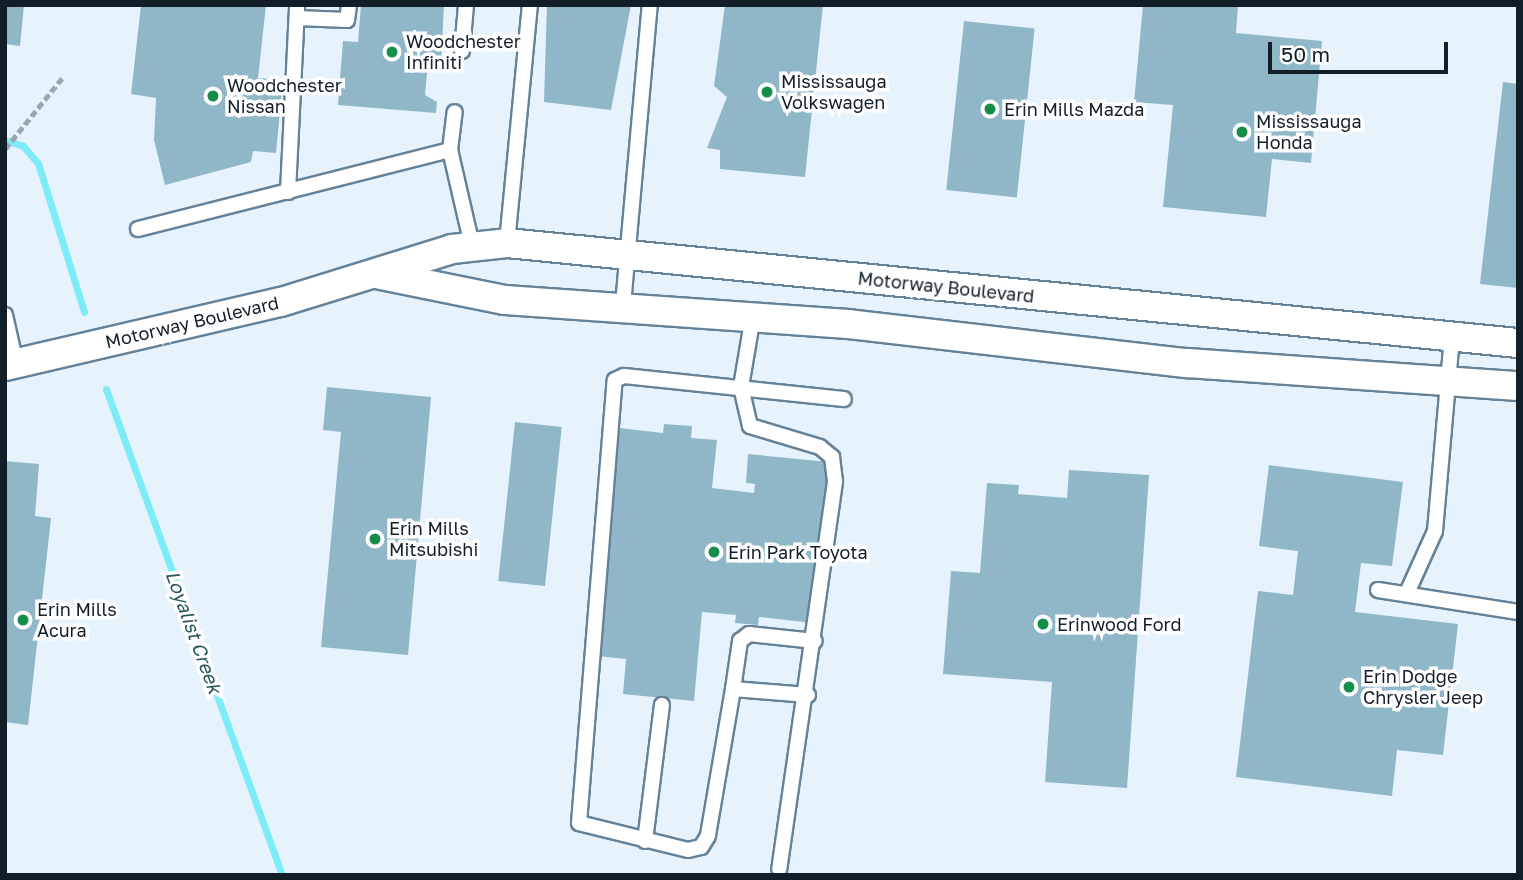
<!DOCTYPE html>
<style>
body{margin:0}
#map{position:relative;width:1523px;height:880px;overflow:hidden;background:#e6f3fd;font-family:"Golos Text",sans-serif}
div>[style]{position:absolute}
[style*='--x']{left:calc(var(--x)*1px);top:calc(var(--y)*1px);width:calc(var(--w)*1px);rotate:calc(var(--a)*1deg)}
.stream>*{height:7px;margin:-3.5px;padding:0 3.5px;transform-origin:3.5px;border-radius:3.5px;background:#7eebf9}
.building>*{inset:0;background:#8fb7c8;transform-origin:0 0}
.path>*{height:4.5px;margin-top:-2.25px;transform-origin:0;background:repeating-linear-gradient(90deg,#9aa7b0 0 7px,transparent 0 10.5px)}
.roads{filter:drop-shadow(2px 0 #658299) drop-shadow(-2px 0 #658299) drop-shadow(0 2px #658299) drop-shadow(0 -2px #658299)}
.lane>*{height:14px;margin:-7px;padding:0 7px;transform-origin:7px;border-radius:7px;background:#fff}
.street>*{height:28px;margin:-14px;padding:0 14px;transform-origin:14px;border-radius:14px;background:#fff}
.dots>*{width:19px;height:19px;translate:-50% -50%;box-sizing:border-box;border:4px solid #fefefe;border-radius:50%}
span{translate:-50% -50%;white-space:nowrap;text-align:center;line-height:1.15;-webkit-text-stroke:7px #fefefe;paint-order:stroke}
.poi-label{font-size:18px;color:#131f28}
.left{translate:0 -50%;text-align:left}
.street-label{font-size:18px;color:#131f28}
.water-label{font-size:19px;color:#27575d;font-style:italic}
.frame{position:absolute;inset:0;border:7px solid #131f28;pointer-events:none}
.scale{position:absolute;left:1268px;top:42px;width:180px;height:32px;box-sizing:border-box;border:4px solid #131f28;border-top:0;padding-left:9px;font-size:21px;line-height:24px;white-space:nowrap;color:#131f28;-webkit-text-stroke:5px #fefefe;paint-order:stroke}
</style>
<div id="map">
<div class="stream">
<div style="--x:5;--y:140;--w:19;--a:18"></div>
<div style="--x:23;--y:146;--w:23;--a:49"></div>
<div style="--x:38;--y:163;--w:156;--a:72.8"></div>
<div style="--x:106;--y:389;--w:517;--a:70.09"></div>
</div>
<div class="building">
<div style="clip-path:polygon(5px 5px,24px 5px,20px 46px,5px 44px)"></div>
<div style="clip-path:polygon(141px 5px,266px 5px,258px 78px,283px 80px,276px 153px,253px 151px,251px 162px,165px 185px,154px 140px,156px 98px,131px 94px)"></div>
<div style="clip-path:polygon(361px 5px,444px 5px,441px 63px,428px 62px,425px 95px,437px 102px,436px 113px,338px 105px,343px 41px,358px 42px)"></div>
<div style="clip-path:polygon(547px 5px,631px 5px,611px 110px,544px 102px)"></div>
<div style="clip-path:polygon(725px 5px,823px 5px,805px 177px,720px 169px,720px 150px,707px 148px,727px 97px,714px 86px)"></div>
<div style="clip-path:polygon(1143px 5px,1238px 5px,1236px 33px,1322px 41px,1311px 163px,1272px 159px,1266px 217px,1163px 207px,1173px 105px,1134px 102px)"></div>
<div style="left:964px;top:21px;width:71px;height:170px;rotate:6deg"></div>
<div style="clip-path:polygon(1503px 82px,1518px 84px,1518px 288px,1480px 284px)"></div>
<div style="clip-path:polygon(327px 387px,431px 397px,408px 655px,321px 647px,341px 432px,323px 430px)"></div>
<div style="left:515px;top:422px;width:47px;height:160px;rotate:6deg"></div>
<div style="clip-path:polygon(664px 424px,692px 426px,691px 438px,717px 440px,712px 488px,754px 493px,755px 484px,746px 483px,748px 454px,829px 462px,813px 623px,759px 617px,758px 625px,735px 623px,736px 615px,702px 612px,694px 701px,623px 694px,626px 659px,597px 656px,619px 428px,663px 433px)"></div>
<div style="clip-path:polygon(5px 461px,39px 464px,35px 516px,51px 518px,28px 725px,5px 722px)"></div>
<div style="clip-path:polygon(1269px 465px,1403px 482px,1392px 566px,1361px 563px,1355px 612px,1458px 624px,1443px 755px,1397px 750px,1392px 796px,1236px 777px,1258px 591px,1293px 595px,1298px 551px,1259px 546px)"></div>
<div style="clip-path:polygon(1069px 470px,1149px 475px,1127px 788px,1045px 782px,1052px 682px,943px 674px,951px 571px,980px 573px,987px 483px,1019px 485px,1018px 494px,1067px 498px)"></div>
</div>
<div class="path">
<div style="--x:5;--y:149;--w:91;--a:-51.2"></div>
</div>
<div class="roads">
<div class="lane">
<div style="--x:297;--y:18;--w:50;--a:2.3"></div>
<div style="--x:347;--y:20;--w:15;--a:-82"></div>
<div style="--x:462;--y:51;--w:46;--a:-85"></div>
<div style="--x:450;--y:150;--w:98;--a:77"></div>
<div style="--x:288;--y:192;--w:187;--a:-87.2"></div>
<div style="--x:138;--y:229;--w:322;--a:-14.2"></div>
<div style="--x:450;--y:150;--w:38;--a:-83"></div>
<div style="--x:507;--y:243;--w:239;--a:-84.5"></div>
<div style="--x:623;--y:305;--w:301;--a:-84.9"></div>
<div style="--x:5;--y:315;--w:50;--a:77.3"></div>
<div style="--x:753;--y:316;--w:72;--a:99.6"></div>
<div style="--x:741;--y:387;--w:40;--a:77"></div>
<div style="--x:750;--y:426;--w:73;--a:16.7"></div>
<div style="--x:820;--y:447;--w:16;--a:40"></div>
<div style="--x:832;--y:457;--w:25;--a:83"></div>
<div style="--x:835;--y:482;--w:391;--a:98.2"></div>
<div style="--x:1378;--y:590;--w:142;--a:8.9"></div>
<div style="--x:1407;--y:593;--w:68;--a:-65.7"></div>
<div style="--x:1435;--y:531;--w:196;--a:-85"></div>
<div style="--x:733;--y:689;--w:49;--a:-81.7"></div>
<div style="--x:740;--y:641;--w:11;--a:-38"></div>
<div style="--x:749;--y:634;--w:66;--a:6.1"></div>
<div style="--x:808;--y:695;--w:75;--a:-175.4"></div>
<div style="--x:733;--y:689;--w:149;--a:99.7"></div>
<div style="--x:708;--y:836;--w:13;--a:122"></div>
<div style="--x:701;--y:847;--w:13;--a:167"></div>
<div style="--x:688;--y:850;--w:112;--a:-166.1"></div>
<div style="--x:579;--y:823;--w:444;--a:-85.4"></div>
<div style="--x:615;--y:380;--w:10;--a:-24"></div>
<div style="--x:624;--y:376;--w:221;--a:6"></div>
<div style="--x:645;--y:841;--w:137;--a:-82.9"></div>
</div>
<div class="street">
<div style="--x:381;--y:275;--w:126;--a:11.4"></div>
<div style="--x:505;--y:300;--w:344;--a:4"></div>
<div style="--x:848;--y:324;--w:341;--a:6.6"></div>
<div style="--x:1187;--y:363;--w:332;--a:4"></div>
<div style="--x:5;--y:366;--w:283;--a:-13.1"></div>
<div style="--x:281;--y:302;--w:179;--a:-17.2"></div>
<div style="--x:452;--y:249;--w:55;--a:-6.2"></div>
<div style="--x:507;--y:243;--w:1016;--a:5.65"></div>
</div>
</div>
<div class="dots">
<div style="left:392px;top:52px;background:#158e4a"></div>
<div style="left:767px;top:92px;background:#158e4a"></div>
<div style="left:213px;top:96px;background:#158e4a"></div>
<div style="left:990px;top:109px;background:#158e4a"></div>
<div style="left:1242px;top:132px;background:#158e4a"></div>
<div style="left:375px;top:539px;background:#158e4a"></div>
<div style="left:714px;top:552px;background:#158e4a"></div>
<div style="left:23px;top:620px;background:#158e4a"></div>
<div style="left:1043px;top:624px;background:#158e4a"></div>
<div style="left:1349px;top:687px;background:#158e4a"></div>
</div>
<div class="poi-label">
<span class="left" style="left:406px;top:52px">Woodchester<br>Infiniti</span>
<span class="left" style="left:781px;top:92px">Mississauga<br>Volkswagen</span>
<span class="left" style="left:227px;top:96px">Woodchester<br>Nissan</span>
<span class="left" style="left:1004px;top:109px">Erin Mills Mazda</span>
<span class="left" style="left:1256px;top:132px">Mississauga<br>Honda</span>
<span class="left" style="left:389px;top:539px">Erin Mills<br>Mitsubishi</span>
<span class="left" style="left:728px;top:552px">Erin Park Toyota</span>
<span class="left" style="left:37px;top:620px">Erin Mills<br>Acura</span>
<span class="left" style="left:1057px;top:624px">Erinwood Ford</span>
<span class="left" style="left:1363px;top:687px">Erin Dodge<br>Chrysler Jeep</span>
</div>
<div class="street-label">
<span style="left:946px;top:287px;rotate:6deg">Motorway Boulevard</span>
<span style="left:192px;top:322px;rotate:-13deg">Motorway Boulevard</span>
</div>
<div class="water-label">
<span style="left:194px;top:632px;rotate:70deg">Loyalist Creek</span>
</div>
<div class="frame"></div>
<div class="scale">50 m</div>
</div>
